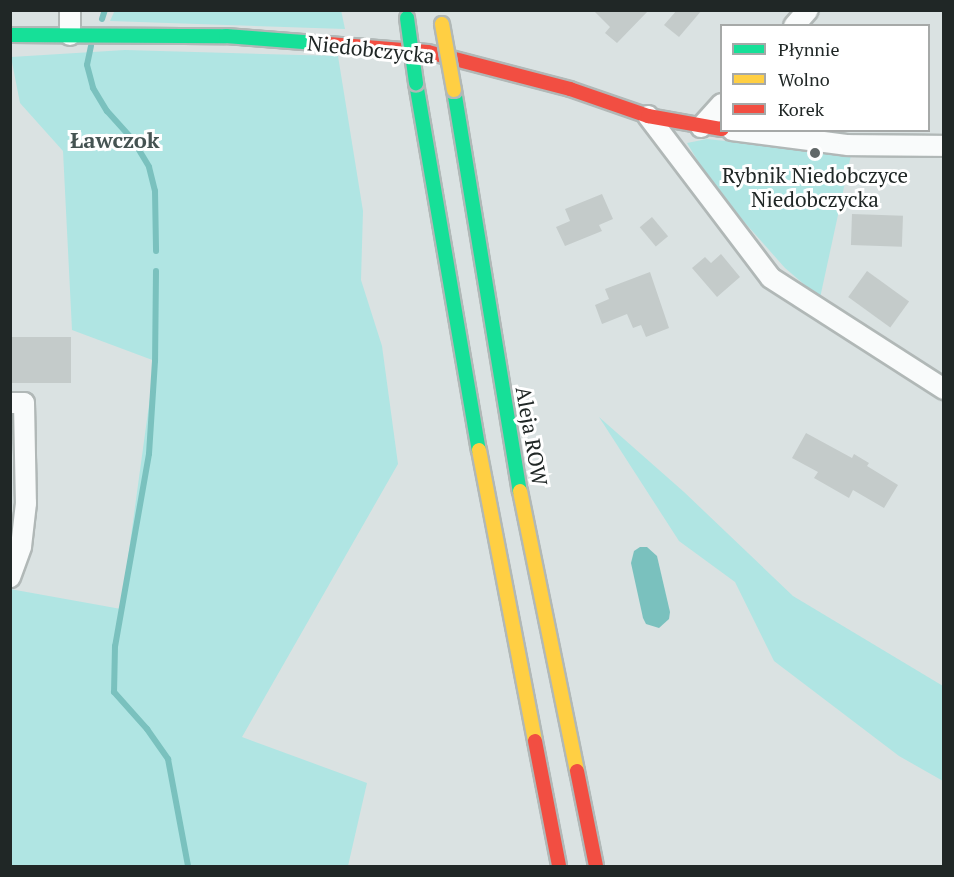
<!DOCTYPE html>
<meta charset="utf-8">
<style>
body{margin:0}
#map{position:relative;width:954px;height:877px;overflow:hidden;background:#dae2e2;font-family:"PT Serif",serif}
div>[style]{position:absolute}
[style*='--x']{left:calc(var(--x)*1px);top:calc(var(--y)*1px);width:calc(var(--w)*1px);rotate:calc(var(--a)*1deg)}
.green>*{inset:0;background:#b0e5e3}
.water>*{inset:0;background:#7ac1be}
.stream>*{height:6px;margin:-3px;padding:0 3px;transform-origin:3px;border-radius:3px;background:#7ac1be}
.building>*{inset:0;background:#c4cbca;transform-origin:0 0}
.roads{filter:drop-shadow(2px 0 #b1b8b7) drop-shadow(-2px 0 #b1b8b7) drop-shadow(0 2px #b1b8b7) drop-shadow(0 -2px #b1b8b7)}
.street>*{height:20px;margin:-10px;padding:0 10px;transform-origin:10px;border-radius:10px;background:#f9fbfb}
.fast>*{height:14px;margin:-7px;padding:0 7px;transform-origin:7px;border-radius:7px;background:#16e098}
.slow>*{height:14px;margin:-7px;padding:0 7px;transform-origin:7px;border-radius:7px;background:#ffcf43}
.jam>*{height:14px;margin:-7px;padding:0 7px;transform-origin:7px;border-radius:7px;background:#f24e42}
.bridges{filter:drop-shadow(2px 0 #b1b8b7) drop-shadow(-2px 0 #b1b8b7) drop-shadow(0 2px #b1b8b7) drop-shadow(0 -2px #b1b8b7)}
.fast-bridge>*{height:14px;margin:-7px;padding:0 7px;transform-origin:7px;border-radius:7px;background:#16e098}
.slow-bridge>*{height:14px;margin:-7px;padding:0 7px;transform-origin:7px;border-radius:7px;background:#ffcf43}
.dots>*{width:16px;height:16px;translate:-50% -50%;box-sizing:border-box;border:3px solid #fff;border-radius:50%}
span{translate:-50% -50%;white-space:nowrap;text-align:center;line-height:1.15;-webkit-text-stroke:6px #fff;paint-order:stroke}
.street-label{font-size:21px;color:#202726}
.poi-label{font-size:21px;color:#202726}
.neighbourhood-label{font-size:22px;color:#455352;font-weight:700}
.frame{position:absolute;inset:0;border:12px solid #202726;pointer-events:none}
.legend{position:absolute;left:720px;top:24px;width:210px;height:108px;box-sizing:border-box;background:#fff;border:2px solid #a6a9a8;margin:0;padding:8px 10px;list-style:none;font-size:18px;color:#202726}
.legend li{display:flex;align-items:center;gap:12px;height:30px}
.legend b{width:30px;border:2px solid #a6a9a8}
</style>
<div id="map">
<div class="green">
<div style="clip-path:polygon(115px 10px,341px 10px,345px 29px,110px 21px)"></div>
<div style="clip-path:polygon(125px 50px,338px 56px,363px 211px,361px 280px,382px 346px,398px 464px,242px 737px,367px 783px,348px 866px,11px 866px,10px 589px,121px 609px,155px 361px,72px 330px,63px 151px,20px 103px,11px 57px)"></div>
<div style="clip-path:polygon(707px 139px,851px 155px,820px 298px,785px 268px,714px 188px,687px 143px)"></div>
<div style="clip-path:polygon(599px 417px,684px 492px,793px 596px,943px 686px,943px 781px,899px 756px,774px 661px,735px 582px,679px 541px)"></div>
</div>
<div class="water">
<div style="clip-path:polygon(640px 547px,647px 547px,657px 556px,670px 612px,669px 619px,659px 628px,646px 624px,643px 618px,631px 563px,634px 551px)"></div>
</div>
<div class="stream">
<div style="--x:102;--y:19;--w:9;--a:-72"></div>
<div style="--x:91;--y:46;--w:19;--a:102"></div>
<div style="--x:87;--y:65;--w:24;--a:75"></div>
<div style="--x:93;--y:88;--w:27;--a:59"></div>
<div style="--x:107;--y:111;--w:39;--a:48"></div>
<div style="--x:133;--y:140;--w:31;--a:59"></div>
<div style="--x:149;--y:167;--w:25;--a:76"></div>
<div style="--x:155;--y:191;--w:60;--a:89"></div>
<div style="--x:156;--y:271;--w:90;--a:90.6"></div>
<div style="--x:155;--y:361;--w:93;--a:93.7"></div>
<div style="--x:149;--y:454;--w:195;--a:100"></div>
<div style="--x:115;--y:646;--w:46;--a:91.2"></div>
<div style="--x:114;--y:692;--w:50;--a:48.3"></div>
<div style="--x:147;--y:729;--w:37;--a:55"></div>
<div style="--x:168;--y:759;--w:109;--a:79.4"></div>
</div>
<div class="building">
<div style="clip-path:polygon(593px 10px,649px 10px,617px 43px,605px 33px,610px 27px)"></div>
<div style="clip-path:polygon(677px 10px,702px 10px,679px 37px,664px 25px)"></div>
<div style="clip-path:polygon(602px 194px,613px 219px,599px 225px,602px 231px,565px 246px,556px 227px,570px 221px,565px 209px)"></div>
<div style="left:852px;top:214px;width:51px;height:31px;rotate:2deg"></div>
<div style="left:652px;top:217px;width:25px;height:16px;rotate:50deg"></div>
<div style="clip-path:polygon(721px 254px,740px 277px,717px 297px,692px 268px,705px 257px,711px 263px)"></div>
<div style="left:867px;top:271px;width:52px;height:32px;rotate:36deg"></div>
<div style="clip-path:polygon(650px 272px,669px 328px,646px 337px,641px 325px,633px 328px,627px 314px,602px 324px,595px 305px,609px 299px,605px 289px)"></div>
<div style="left:10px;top:337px;width:61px;height:46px"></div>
<div style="clip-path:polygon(806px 433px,852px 458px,854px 454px,869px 463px,867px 466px,898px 485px,884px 508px,853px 490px,849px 498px,814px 478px,818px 472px,792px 458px)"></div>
</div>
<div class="roads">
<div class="street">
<div style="--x:70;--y:10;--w:25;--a:90"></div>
<div style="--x:794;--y:26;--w:21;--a:-49"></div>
<div style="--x:648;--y:116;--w:203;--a:52.8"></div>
<div style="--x:771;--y:278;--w:206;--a:32.7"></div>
<div style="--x:701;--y:127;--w:31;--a:-48"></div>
<div style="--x:732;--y:130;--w:117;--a:7.4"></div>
<div style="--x:848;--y:145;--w:96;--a:0.6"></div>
<div style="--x:10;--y:403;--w:14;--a:0"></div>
<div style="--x:24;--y:403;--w:100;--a:88.9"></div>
<div style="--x:26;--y:503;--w:44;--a:96.5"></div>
<div style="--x:21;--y:547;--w:32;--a:110"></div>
</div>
<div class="fast">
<div style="--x:10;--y:35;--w:216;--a:0.3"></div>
<div style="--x:226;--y:36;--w:90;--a:4.4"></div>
<div style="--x:416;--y:83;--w:372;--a:80.3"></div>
<div style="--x:454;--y:90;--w:406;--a:80.7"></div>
</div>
<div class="slow">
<div style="--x:479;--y:450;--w:296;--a:79.1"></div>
<div style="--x:520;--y:491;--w:286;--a:78.5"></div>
</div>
<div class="jam">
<div style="--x:316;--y:43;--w:112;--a:4.6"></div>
<div style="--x:428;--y:52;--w:147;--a:14.6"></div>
<div style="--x:570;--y:89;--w:83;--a:19.1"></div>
<div style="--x:648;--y:116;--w:75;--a:10"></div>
<div style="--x:535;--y:741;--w:127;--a:79.1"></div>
<div style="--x:577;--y:771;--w:97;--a:78.7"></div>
</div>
</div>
<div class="bridges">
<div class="fast-bridge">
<div style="--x:407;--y:18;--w:66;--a:82.1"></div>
</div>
<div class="slow-bridge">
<div style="--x:442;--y:24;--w:67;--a:79.7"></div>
</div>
</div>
<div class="dots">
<div style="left:815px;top:153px;background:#616868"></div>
</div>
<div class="street-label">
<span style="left:371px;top:49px;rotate:6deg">Niedobczycka</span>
<span style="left:532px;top:436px;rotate:80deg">Aleja ROW</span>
</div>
<div class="poi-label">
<span style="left:815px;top:187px">Rybnik Niedobczyce<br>Niedobczycka</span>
</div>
<div class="neighbourhood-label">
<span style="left:115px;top:140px">Ławczok</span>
</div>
<div class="frame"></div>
<ul class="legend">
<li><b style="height:8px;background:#16e098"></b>Płynnie</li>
<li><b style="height:8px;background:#ffcf43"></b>Wolno</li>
<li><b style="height:8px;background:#f24e42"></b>Korek</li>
</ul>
</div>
